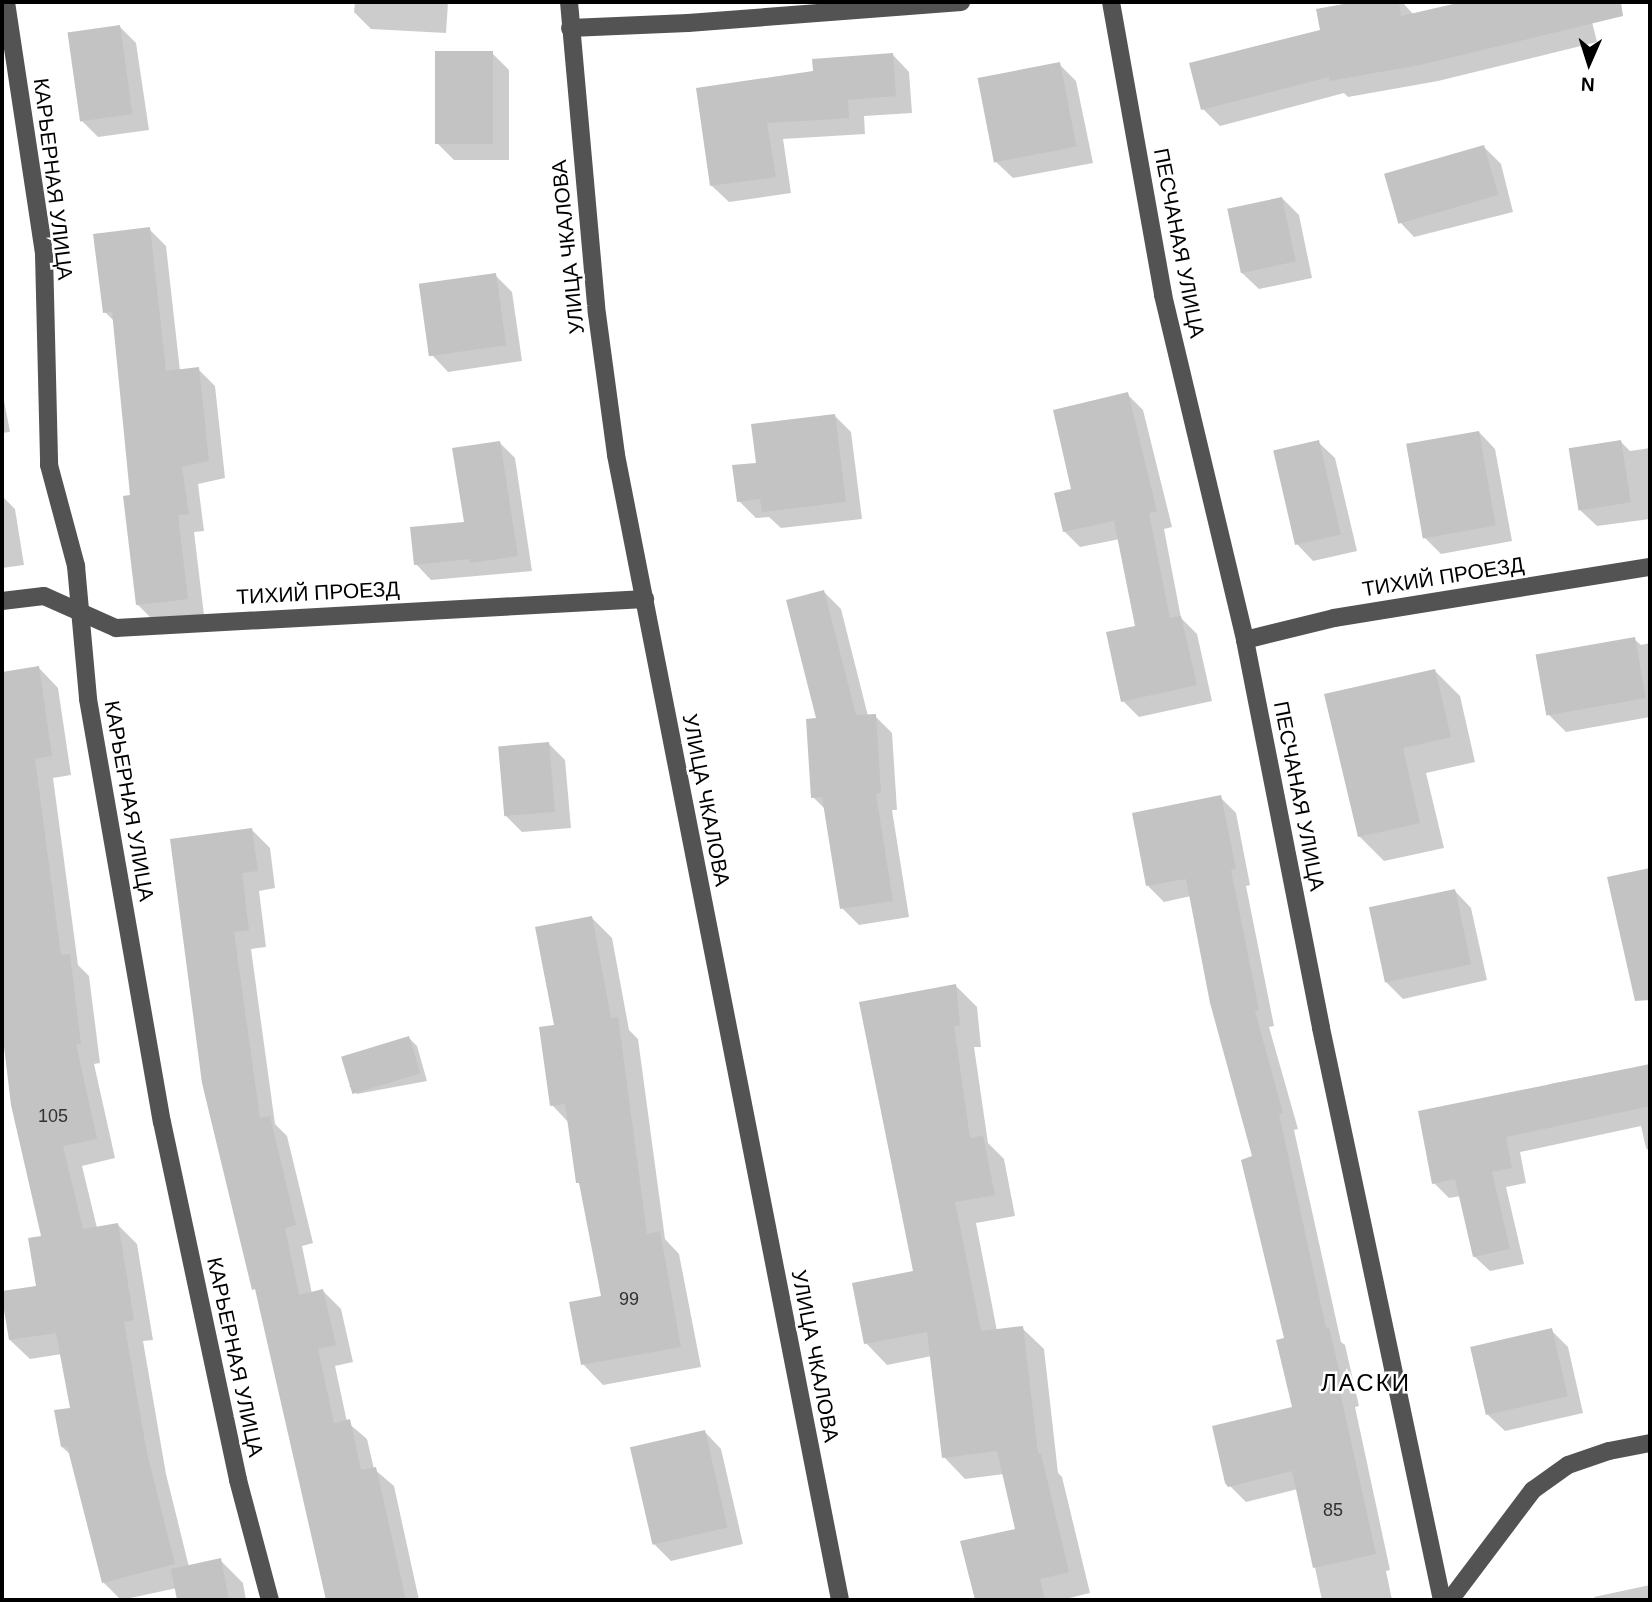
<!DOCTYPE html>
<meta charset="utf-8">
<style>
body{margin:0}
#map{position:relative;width:1652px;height:1602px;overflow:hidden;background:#fff;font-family:Arial,sans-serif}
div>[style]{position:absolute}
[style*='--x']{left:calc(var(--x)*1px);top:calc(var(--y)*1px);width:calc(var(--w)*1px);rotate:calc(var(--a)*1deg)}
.shadow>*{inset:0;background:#0003}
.building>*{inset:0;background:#c3c3c3;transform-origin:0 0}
.minor>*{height:18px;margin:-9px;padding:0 9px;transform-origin:9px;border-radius:9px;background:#535353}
span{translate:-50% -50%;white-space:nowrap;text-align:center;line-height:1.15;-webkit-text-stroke:5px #fff;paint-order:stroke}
.number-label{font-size:18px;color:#313131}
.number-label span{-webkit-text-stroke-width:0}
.street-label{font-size:21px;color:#000}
.quarter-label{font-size:24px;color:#000;letter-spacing:2px}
.frame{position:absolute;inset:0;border:4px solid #000;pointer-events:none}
.north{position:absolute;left:1554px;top:28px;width:70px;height:70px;-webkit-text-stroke:5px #fff;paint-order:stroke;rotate:183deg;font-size:19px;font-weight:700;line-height:28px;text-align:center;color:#000}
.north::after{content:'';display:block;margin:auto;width:24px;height:32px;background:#000;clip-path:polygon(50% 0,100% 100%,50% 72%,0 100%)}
</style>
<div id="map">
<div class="shadow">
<div style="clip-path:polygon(355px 2px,448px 2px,446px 33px,371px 29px,354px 12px)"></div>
<div style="clip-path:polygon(1365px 2px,1402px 2px,1414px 15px,1470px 2px,1587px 2px,1597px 42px,1438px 81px,1348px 97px,1344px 93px,1220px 126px,1203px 109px,1322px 32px,1318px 10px)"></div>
<div style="clip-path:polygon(119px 26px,136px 43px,149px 130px,98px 137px,82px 121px)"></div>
<div style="clip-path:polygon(492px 53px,509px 70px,509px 160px,454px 160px,437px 143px)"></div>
<div style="clip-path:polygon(893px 55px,909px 72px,912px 113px,864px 116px,865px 134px,783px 139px,791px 193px,729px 202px,712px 186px,698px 90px,815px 73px)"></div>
<div style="clip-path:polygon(1059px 64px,1076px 81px,1093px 163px,1013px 178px,996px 162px)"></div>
<div style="clip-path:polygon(1484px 147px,1501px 164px,1513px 212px,1414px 237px,1398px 220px)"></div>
<div style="clip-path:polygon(1282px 198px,1299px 215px,1312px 278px,1259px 289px,1242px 273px)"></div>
<div style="clip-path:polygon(149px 229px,166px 246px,180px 371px,198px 369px,215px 386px,225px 478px,198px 484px,204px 531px,194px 532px,204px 615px,154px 621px,137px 604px,132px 497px,115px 322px,105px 312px)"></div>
<div style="clip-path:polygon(495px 275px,512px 292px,522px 361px,448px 372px,432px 355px)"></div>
<div style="clip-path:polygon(2px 390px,10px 432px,2px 433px)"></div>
<div style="clip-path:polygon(1127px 394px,1143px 410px,1172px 527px,1164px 529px,1181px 618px,1197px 634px,1212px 701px,1139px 717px,1123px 701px,1137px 627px,1120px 539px,1080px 547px,1064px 531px,1073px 490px)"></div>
<div style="clip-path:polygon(834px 415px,851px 432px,862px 519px,781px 528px,769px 517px,756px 518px,739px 501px,758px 464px)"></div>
<div style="clip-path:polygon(1479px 432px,1495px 449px,1512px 541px,1441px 554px,1424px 537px)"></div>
<div style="clip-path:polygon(1318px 442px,1335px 458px,1357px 551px,1313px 561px,1297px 544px)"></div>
<div style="clip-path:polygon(1621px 442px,1630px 451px,1650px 448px,1650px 519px,1597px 526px,1580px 510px)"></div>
<div style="clip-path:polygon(500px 443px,515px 458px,532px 571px,431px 580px,416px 564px,466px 523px)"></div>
<div style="clip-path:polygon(2px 496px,15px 509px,24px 565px,2px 568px)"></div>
<div style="clip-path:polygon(824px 592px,841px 609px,868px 716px,875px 716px,892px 733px,897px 810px,892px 810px,909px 917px,859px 925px,842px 908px,826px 810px,813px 797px)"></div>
<div style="clip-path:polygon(1634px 639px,1641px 645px,1650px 643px,1650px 717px,1566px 732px,1549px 715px)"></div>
<div style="clip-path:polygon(39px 668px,58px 688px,71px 775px,53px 778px,78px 965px,89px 976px,100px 1063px,94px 1064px,115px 1158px,82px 1166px,97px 1228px,118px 1225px,137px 1244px,153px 1340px,143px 1341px,166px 1474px,189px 1567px,220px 1560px,243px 1583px,246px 1600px,179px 1600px,177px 1588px,121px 1600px,104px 1583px,71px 1455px,62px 1447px,72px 1409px,62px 1354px,30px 1359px,10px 1340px,38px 1287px,43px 1237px,13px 1105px,2px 1016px,2px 674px)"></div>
<div style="clip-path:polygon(1435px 671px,1460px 696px,1475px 762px,1426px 773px,1444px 848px,1384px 861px,1359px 836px)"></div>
<div style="clip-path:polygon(549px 744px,565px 760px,571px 828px,522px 832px,505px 815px)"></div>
<div style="clip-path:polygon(1220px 797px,1236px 813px,1250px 885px,1246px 886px,1274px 1026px,1269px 1027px,1298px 1129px,1294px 1130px,1341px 1342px,1345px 1345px,1359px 1406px,1355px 1407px,1390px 1570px,1386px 1571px,1392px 1600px,1322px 1600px,1298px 1489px,1246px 1502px,1230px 1486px,1295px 1408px,1286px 1339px,1254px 1157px,1191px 896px,1164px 902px,1148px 886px)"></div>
<div style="clip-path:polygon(252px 830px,270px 848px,275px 888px,259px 891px,266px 947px,251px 949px,275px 1124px,287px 1136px,313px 1243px,302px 1246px,312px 1294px,323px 1291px,341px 1309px,353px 1362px,335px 1366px,347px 1422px,367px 1439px,374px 1469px,394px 1486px,419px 1600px,328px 1600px,280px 1385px,172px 841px)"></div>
<div style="clip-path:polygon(1455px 891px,1471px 908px,1487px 980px,1403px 999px,1386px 982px)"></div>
<div style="clip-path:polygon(592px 918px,612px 938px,629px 1030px,638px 1039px,665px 1239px,679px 1254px,701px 1367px,603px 1385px,583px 1364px,603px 1298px,582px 1186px,578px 1182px,569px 1123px,552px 1105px,556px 1027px)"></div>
<div style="clip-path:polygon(956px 986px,977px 1007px,981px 1047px,974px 1047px,988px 1143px,1004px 1159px,1015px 1216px,976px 1223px,997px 1331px,1022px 1328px,1044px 1349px,1058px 1473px,1062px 1477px,1090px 1593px,1061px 1600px,976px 1600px,962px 1542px,1017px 1530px,1004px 1474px,965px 1479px,944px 1457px,932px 1356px,887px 1365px,866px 1343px,915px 1272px)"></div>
<div style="clip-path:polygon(409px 1038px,417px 1046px,427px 1081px,357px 1094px,349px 1086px)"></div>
<div style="clip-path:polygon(1650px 1065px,1650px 1152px,1646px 1148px,1641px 1126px,1520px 1152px,1526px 1183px,1506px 1187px,1524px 1264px,1490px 1271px,1474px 1256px,1461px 1196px,1449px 1198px,1434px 1183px,1550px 1084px)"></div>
<div style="clip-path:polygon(1551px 1330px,1568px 1347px,1583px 1413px,1505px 1431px,1488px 1415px)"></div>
<div style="clip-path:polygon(705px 1432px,721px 1449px,743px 1544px,671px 1561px,654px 1544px)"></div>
<div style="clip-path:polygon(1650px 1585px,1650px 1600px,1595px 1600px,1594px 1597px)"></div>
</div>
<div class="building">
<div style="clip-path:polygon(1355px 2px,1399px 2px,1401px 16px,1462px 2px,1621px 2px,1623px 16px,1420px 65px,1329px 81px,1329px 77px,1201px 110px,1189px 63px,1320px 30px,1316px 9px)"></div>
<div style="left:120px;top:25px;width:90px;height:53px;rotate:82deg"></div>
<div style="left:435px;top:51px;width:58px;height:93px"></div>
<div style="clip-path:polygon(893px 53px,896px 96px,848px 100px,849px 118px,767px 123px,776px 177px,710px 186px,696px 88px,813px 71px,812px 59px)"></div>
<div style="left:1060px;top:62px;width:86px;height:84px;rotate:79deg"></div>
<div style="left:1484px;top:145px;width:52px;height:104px;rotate:74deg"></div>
<div style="left:1282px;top:197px;width:66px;height:56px;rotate:78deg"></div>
<div style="clip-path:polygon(150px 227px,166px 371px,199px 367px,209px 461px,182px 467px,189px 514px,178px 515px,188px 599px,136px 605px,123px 496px,130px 495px,112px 312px,103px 313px,93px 234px)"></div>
<div style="left:496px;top:273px;width:73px;height:78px;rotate:82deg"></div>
<div style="clip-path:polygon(1128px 392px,1157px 512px,1149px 513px,1170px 618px,1181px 616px,1197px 685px,1121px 702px,1106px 632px,1135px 626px,1114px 521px,1063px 532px,1054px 493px,1071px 489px,1053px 410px)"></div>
<div style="clip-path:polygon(835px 414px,846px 502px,762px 512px,760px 499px,737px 502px,732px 465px,756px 463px,751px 424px)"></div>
<div style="left:1479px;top:431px;width:96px;height:74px;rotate:80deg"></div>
<div style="left:1319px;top:440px;width:97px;height:47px;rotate:77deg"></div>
<div style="left:1621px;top:440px;width:63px;height:53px;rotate:81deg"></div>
<div style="clip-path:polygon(500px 441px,518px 556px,470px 563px,469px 559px,414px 565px,410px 527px,464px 522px,452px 448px)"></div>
<div style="clip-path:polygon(824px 590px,856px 715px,876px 714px,881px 793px,876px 794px,893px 901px,840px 909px,822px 797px,811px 798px,806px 719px,816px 718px,786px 600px)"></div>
<div style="left:1635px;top:637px;width:62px;height:101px;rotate:80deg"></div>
<div style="clip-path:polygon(39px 666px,52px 756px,35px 759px,61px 955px,70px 954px,81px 1044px,76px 1044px,97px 1139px,63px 1146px,83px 1229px,118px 1223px,134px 1320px,124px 1322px,147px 1453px,175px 1564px,102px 1583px,67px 1446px,61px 1447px,54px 1410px,70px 1408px,56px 1333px,9px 1340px,2px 1298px,2px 1291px,36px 1286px,28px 1238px,41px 1236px,11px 1105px,2px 1030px,2px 672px)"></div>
<div style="clip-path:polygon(1435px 669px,1451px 737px,1403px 748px,1420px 823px,1358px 837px,1324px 694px)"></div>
<div style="left:549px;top:742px;width:70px;height:51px;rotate:85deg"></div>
<div style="clip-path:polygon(1221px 795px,1236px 869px,1231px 870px,1259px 1010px,1255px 1011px,1283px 1113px,1279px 1114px,1326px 1328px,1329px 1327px,1344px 1391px,1340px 1392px,1376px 1554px,1313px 1568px,1292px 1471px,1228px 1487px,1225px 1483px,1212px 1426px,1292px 1407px,1276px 1340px,1284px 1338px,1241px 1160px,1252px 1156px,1210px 1003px,1186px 879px,1146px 886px,1132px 813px)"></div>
<div style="clip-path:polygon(252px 828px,258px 871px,242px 873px,249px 930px,234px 932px,260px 1118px,270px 1116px,296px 1225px,285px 1228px,299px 1295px,323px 1289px,336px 1345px,318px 1349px,334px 1423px,350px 1419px,361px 1470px,376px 1467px,406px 1600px,326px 1600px,255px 1289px,252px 1290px,202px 1083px,170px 839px)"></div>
<div style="clip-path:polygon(1650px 868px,1650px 1000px,1635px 1001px,1607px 877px)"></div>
<div style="left:1455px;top:889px;width:77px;height:88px;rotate:78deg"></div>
<div style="clip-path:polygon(592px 916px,611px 1018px,618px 1017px,647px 1234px,660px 1231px,681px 1347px,581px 1365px,569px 1302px,601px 1296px,579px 1183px,576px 1183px,565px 1104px,550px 1106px,539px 1027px,554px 1025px,535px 927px)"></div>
<div style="clip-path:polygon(956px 984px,960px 1026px,954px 1026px,970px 1138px,983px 1136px,995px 1195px,955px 1202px,981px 1331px,1023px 1326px,1038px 1453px,1041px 1454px,1069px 1572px,1040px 1579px,1045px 1600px,975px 1600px,960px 1541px,1015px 1529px,997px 1451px,942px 1458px,927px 1332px,864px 1344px,852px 1283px,913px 1271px,859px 1002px)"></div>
<div style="left:409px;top:1036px;width:39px;height:71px;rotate:73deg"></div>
<div style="clip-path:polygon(1650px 1064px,1650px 1106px,1506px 1137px,1512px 1168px,1492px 1172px,1510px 1249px,1473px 1257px,1455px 1179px,1432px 1184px,1418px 1111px)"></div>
<div style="left:1552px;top:1328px;width:70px;height:84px;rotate:77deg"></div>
<div style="left:705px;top:1430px;width:100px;height:77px;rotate:77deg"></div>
<div style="clip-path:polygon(221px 1558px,229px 1600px,177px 1600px,171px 1569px)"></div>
</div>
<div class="minor">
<div style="--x:6;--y:2;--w:255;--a:81.4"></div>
<div style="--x:44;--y:254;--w:211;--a:88.6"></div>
<div style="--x:49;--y:465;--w:105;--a:75"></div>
<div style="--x:76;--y:566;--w:134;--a:84.8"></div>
<div style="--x:88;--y:699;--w:429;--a:80.1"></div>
<div style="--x:162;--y:1122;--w:366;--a:78"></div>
<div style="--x:238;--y:1480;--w:124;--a:75.1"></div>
<div style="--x:569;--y:2;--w:313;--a:84.9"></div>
<div style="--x:597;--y:314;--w:142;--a:82.3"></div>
<div style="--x:616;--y:455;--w:1167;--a:78.93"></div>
<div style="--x:1111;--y:2;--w:298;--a:79.9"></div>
<div style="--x:1163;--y:295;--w:355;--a:76.6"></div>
<div style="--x:1245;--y:640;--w:395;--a:78.9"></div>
<div style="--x:1321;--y:1028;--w:585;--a:78.06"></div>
<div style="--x:570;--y:28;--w:118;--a:-2.4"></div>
<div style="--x:688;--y:23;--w:274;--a:-4.4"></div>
<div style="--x:2;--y:601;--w:42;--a:-6.8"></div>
<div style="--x:44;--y:596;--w:79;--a:24"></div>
<div style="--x:116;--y:628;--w:530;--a:-3.14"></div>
<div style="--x:1245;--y:640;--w:92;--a:-13.9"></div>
<div style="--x:1334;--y:618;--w:320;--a:-9.2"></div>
<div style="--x:1450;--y:1600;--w:138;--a:-53"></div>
<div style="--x:1533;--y:1490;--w:43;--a:-35.5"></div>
<div style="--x:1568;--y:1465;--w:43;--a:-18.9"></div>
<div style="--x:1609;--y:1451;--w:42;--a:-11"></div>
</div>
<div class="number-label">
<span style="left:53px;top:1116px">105</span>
<span style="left:629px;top:1299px">99</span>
<span style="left:1333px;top:1510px">85</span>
</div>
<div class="street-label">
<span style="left:53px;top:179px;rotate:83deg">КАРЬЕРНАЯ УЛИЦА</span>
<span style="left:1179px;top:243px;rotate:79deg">ПЕСЧАНАЯ УЛИЦА</span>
<span style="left:568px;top:247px;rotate:-96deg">УЛИЦА ЧКАЛОВА</span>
<span style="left:1443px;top:577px;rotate:-9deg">ТИХИЙ ПРОЕЗД</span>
<span style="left:318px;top:593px;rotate:-3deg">ТИХИЙ ПРОЕЗД</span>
<span style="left:1299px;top:796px;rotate:79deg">ПЕСЧАНАЯ УЛИЦА</span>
<span style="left:706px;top:800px;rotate:79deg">УЛИЦА ЧКАЛОВА</span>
<span style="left:129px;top:801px;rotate:80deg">КАРЬЕРНАЯ УЛИЦА</span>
<span style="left:815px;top:1356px;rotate:79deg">УЛИЦА ЧКАЛОВА</span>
<span style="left:235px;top:1357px;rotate:78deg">КАРЬЕРНАЯ УЛИЦА</span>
</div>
<div class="quarter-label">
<span style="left:1366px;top:1383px">ЛАСКИ</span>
</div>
<div class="frame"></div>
<div class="north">N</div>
</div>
